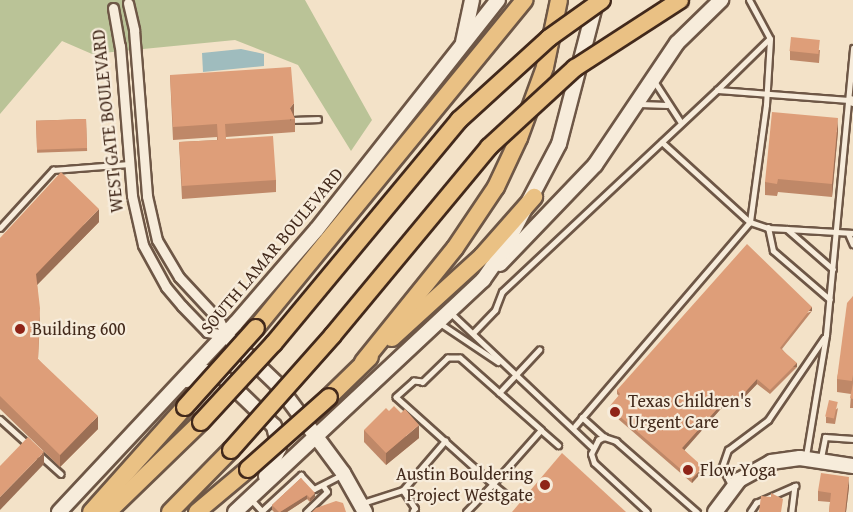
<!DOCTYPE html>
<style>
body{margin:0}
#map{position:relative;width:853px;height:512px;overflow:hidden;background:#f3e2c8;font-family:"Gentium Book Plus",serif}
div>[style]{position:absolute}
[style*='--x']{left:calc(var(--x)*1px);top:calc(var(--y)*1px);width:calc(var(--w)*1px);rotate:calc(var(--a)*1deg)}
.green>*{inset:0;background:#bac397}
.water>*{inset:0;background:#9fbcbe}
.roads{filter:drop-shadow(2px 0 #6e5746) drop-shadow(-2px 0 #6e5746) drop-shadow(0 2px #6e5746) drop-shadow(0 -2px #6e5746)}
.lane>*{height:4.5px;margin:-2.25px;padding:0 2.25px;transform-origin:2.25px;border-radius:2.25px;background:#f7ecdb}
.street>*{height:9px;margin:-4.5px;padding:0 4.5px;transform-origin:4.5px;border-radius:4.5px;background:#f7ecdb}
.secondary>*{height:14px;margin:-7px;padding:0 7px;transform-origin:7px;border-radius:7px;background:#f7ecdb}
.highway>*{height:16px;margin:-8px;padding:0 8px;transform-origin:8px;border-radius:8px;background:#eac184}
.bridges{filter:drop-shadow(2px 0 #42291b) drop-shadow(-2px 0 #42291b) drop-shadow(0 2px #42291b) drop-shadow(0 -2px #42291b)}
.highway-bridge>*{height:16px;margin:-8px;padding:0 8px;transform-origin:8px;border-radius:8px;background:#eac184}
.wall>*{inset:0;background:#bf8868;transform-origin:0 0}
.shaded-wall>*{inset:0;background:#9b6f55;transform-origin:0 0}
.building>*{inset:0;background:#de9e79;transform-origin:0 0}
.dots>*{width:16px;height:16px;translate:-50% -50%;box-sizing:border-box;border:3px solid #f7ecdb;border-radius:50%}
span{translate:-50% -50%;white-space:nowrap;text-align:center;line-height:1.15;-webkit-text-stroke:4.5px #f7ecdb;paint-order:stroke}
.street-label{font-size:18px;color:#42291b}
.poi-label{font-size:18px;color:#42291b}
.left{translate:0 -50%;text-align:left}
.right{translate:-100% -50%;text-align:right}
</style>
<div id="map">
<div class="green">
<div style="clip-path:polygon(0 0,305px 0,372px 120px,351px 151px,298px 65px,235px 40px,92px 54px,62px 41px,0 114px)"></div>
</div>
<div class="water">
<div style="clip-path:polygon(241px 49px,264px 54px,264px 66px,203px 72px,202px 53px)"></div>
</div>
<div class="roads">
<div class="lane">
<div style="--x:655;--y:82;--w:48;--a:57"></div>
<div style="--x:717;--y:90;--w:73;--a:-44.4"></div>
<div style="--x:640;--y:104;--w:27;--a:2"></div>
<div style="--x:294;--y:120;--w:24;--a:-2"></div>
<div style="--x:662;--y:142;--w:119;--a:42.3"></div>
<div style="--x:750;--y:222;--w:19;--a:18"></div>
<div style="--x:0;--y:228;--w:79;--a:-47.6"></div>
<div style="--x:53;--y:170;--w:76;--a:-4.5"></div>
<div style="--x:787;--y:229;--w:66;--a:3.5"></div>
<div style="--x:849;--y:235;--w:10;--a:66"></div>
<div style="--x:830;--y:300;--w:75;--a:-139.3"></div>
<div style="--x:773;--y:251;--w:24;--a:-102"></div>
<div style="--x:768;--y:228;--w:19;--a:3"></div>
<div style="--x:787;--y:229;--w:61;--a:41"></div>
<div style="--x:451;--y:313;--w:195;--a:43.5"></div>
<div style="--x:440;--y:323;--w:70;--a:33.9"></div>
<div style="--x:473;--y:333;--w:32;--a:-46"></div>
<div style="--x:495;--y:310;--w:19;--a:-69"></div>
<div style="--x:502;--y:292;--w:295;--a:-43.2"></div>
<div style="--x:717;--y:90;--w:133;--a:4.3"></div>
<div style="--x:499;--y:393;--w:59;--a:-47.1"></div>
<div style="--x:582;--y:417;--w:30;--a:42"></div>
<div style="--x:0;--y:419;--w:36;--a:42"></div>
<div style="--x:575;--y:426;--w:269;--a:-49.4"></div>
<div style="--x:750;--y:222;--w:118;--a:-82.2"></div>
<div style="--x:766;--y:105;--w:66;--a:-86.5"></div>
<div style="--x:770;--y:39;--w:44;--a:-118.3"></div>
<div style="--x:541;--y:430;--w:23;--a:41"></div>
<div style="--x:40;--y:455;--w:28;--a:42"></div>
<div style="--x:806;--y:456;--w:123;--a:-80.6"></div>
<div style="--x:826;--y:335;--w:288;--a:-84.6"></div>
<div style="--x:821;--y:458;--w:21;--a:-79"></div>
<div style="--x:825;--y:437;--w:28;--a:4"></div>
<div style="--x:732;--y:487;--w:22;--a:-117"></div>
<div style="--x:722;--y:467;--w:18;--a:-71"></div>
<div style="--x:728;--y:450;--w:50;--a:-36.9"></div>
<div style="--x:768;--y:420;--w:99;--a:-55.7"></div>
<div style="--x:403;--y:490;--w:22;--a:56"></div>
<div style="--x:415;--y:508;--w:4;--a:117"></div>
<div style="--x:252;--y:500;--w:15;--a:48"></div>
<div style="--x:262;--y:511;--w:53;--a:-42.7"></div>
<div style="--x:301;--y:475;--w:19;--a:47"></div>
<div style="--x:314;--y:489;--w:30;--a:-27"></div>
<div style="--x:363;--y:503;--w:42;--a:-18"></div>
<div style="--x:403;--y:490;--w:65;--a:-49.4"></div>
<div style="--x:306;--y:512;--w:29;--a:-44"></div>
<div style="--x:327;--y:492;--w:7;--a:-124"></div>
<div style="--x:466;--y:512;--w:39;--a:-46"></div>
<div style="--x:493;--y:484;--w:72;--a:-48.4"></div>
<div style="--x:541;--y:430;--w:108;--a:-138.4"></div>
<div style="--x:460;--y:358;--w:12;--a:180"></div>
<div style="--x:448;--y:358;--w:35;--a:136"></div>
<div style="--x:423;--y:382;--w:9;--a:-174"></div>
<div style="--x:414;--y:381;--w:24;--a:138"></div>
<div style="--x:396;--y:397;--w:130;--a:41.9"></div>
<div style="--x:493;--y:484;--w:22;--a:39"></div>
<div style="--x:647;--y:512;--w:72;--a:-137.2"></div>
<div style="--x:594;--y:463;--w:9;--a:-108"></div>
<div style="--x:591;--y:454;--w:16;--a:-63"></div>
<div style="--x:598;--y:440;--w:7;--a:-27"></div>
<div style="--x:604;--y:437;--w:13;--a:18"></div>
<div style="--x:616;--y:441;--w:108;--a:41.2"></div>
<div style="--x:750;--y:512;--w:11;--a:-56"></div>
<div style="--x:756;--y:503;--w:43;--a:-23.6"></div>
<div style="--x:795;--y:486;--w:26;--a:97"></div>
</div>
<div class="street">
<div style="--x:128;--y:3;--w:28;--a:77"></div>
<div style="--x:134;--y:30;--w:167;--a:85.5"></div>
<div style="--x:147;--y:196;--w:45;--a:77.2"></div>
<div style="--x:157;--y:240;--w:43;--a:59.3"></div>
<div style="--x:179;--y:277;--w:59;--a:47.1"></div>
<div style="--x:219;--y:320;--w:17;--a:65"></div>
<div style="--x:113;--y:8;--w:39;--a:80"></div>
<div style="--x:120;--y:46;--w:150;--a:85.4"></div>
<div style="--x:132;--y:196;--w:50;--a:77.3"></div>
<div style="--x:143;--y:245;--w:48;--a:61.3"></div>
<div style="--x:166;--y:287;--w:25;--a:50"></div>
<div style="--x:182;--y:306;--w:36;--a:46"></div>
<div style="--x:207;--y:332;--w:19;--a:9"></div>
<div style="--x:850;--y:100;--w:3;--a:18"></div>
</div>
<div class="secondary">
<div style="--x:463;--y:42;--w:43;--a:-77.9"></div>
<div style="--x:500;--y:264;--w:137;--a:-46.2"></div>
<div style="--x:595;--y:165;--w:147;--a:-56.1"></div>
<div style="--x:677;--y:43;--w:62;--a:-44.3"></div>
<div style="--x:232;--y:341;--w:62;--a:43.7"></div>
<div style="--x:277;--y:384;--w:111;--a:53.4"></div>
<div style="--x:343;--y:473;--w:45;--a:60.6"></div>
<div style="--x:187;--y:380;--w:22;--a:-21"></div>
<div style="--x:208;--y:372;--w:15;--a:16"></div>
<div style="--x:222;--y:376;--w:72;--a:43.9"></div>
<div style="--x:274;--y:426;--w:23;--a:77"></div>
<div style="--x:279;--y:448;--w:31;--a:115"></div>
<div style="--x:59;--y:512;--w:258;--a:-46.9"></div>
<div style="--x:235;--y:324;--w:125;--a:-49.2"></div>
<div style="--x:317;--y:229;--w:292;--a:-51.7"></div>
<div style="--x:235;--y:512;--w:340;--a:-43.1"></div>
<div style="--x:483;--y:280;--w:32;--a:-55"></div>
<div style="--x:501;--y:254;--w:124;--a:-62.2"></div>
<div style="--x:559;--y:144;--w:147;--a:-75.4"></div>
<div style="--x:715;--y:512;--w:40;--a:-53"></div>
<div style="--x:739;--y:480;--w:37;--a:-29"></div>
<div style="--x:771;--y:462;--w:29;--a:-8"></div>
<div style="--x:800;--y:458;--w:54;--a:8.6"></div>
</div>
<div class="highway">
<div style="--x:256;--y:328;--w:424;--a:-50.7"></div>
<div style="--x:392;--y:338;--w:122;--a:-42.3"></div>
<div style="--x:482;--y:256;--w:79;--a:-48.6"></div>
<div style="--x:363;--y:362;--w:146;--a:-51.1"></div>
<div style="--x:455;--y:248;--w:73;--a:-56.1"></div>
<div style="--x:496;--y:187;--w:54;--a:-64.9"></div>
<div style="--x:519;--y:138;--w:76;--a:-69.9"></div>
<div style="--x:545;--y:67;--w:68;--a:-78.2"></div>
<div style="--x:329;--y:397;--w:57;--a:-44.3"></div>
<div style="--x:91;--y:512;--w:141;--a:-48.2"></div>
<div style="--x:108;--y:512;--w:129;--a:-44.1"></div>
<div style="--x:170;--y:512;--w:87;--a:-45.5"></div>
<div style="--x:197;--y:512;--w:67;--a:-40.1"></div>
</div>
</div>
<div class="bridges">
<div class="highway-bridge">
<div style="--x:185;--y:407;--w:106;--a:-48.1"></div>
<div style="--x:201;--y:422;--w:108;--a:-47.3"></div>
<div style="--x:274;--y:343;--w:290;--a:-50.3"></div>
<div style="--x:459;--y:120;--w:122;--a:-42.3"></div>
<div style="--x:549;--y:38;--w:65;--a:-35.6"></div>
<div style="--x:231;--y:450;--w:154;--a:-48.4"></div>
<div style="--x:333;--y:335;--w:244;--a:-50.3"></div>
<div style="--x:489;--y:147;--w:117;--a:-42.6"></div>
<div style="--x:575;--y:68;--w:125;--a:-32.9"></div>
<div style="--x:248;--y:469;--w:108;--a:-41.6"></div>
</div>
</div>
<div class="wall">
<div style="clip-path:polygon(820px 50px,819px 63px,790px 60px,790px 51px)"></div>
<div style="clip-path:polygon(170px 75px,294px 116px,295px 119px,295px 132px,226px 137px,226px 139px,276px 180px,276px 192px,182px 199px,179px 142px,217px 140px,217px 137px,173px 140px)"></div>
<div style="left:86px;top:119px;width:32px;height:50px;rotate:88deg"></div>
<div style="clip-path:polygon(838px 131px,832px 197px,778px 192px,777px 196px,765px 195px,765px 182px)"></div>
<div style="clip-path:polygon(99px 222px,37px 285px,40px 321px,38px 359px,98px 429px,60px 467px,0 409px,0 238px)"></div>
<div style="clip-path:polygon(853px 296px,853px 408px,850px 408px,851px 394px,837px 392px,837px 379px)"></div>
<div style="clip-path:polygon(812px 311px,782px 349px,797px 367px,770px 394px,757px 384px,737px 405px,726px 403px,684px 450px,703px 471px,692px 483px,609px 411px,609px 407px,619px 396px,617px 394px,617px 390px)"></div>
<div style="clip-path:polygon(838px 408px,835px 424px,826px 423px,826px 417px)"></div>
<div style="clip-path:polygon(364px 430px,419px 438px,386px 465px,364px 442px)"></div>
<div style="clip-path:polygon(301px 478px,315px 497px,310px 502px,307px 499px,287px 512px,274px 512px,272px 510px,272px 505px)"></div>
<div style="clip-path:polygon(849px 487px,846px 512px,829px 512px,830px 502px,818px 501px,818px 491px)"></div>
</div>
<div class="shaded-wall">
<div style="clip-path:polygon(294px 103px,294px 116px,290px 121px,290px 108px)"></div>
<div style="clip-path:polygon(838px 118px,838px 131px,832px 197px,832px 184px)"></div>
<div style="clip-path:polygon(99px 209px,99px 222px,36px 286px,36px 274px)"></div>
<div style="left:812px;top:307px;width:4px;height:52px;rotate:90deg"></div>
<div style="left:797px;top:363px;width:4px;height:38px;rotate:90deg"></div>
<div style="clip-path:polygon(757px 379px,757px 384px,737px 405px,737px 401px)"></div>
<div style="clip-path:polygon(726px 399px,726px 403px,682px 453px,682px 448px)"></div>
<div style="clip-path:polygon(98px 416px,98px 429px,60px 467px,60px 455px)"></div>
<div style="clip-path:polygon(419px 425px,419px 438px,386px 465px,386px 453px)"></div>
<div style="clip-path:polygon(44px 452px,44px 464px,0 510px,0 497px)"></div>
<div style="clip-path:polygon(703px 467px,703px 471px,692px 483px,692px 479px)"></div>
<div style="clip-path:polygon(849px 477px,849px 487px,846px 512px,845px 512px)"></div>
<div style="clip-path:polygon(315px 493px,315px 497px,310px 502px,310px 498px)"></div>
<div style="clip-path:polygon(307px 495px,307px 499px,287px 512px,280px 512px)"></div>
</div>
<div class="building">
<div style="left:791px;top:37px;width:29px;height:14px;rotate:6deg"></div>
<div style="clip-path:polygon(291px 67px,294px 103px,290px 108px,295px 119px,225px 124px,226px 139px,273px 136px,276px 180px,182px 186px,179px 142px,218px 140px,217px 124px,173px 127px,170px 75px)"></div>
<div style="clip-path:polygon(772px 112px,838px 118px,832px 184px,778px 179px,777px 184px,765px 182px)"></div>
<div style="left:86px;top:119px;width:29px;height:50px;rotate:88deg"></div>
<div style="clip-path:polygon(61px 172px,99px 209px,36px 274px,40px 308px,38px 359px,98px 416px,60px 455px,0 396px,0 238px)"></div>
<div style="clip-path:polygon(747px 244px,812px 307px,780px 348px,797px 363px,770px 390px,757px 379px,737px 401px,726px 399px,682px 448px,703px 467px,692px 479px,609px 407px,620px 394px,617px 390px)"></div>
<div style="clip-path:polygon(853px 296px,853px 375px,852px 381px,837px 379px,847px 303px)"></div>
<div style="clip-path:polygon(853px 383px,853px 399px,850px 398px)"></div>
<div style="left:829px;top:400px;width:9px;height:17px;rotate:13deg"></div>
<div style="clip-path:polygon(394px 406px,401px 413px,405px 409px,419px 425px,386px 453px,364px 430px,386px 408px,389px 411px)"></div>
<div style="clip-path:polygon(28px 437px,44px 452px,0 497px,0 466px)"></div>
<div style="clip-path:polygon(562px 453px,626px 512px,512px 512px)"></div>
<div style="clip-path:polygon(821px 473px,849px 477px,845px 512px,829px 512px,831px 493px,818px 491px)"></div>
<div style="clip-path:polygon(301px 478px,315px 493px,310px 498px,307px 495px,280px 512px,279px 512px,272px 505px)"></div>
<div style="clip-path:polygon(771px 493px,783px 499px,781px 512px,759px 512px,761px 496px,771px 497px)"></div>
<div style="clip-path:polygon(336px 501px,343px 503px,346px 512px,312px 512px,316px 508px)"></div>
</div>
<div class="dots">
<div style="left:20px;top:329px;background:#8f2418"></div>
<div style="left:615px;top:412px;background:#8f2418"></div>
<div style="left:688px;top:470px;background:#8f2418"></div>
<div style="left:545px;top:485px;background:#8f2418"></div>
</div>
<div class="street-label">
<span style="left:108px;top:121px;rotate:-96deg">WEST GATE BOULEVARD</span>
<span style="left:272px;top:251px;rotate:-50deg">SOUTH LAMAR BOULEVARD</span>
</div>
<div class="poi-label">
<span class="left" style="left:32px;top:329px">Building 600</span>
<span class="left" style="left:628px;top:412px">Texas Children's<br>Urgent Care</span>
<span class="left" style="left:700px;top:470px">Flow Yoga</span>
<span class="right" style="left:533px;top:485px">Austin Bouldering<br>Project Westgate</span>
</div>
</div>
